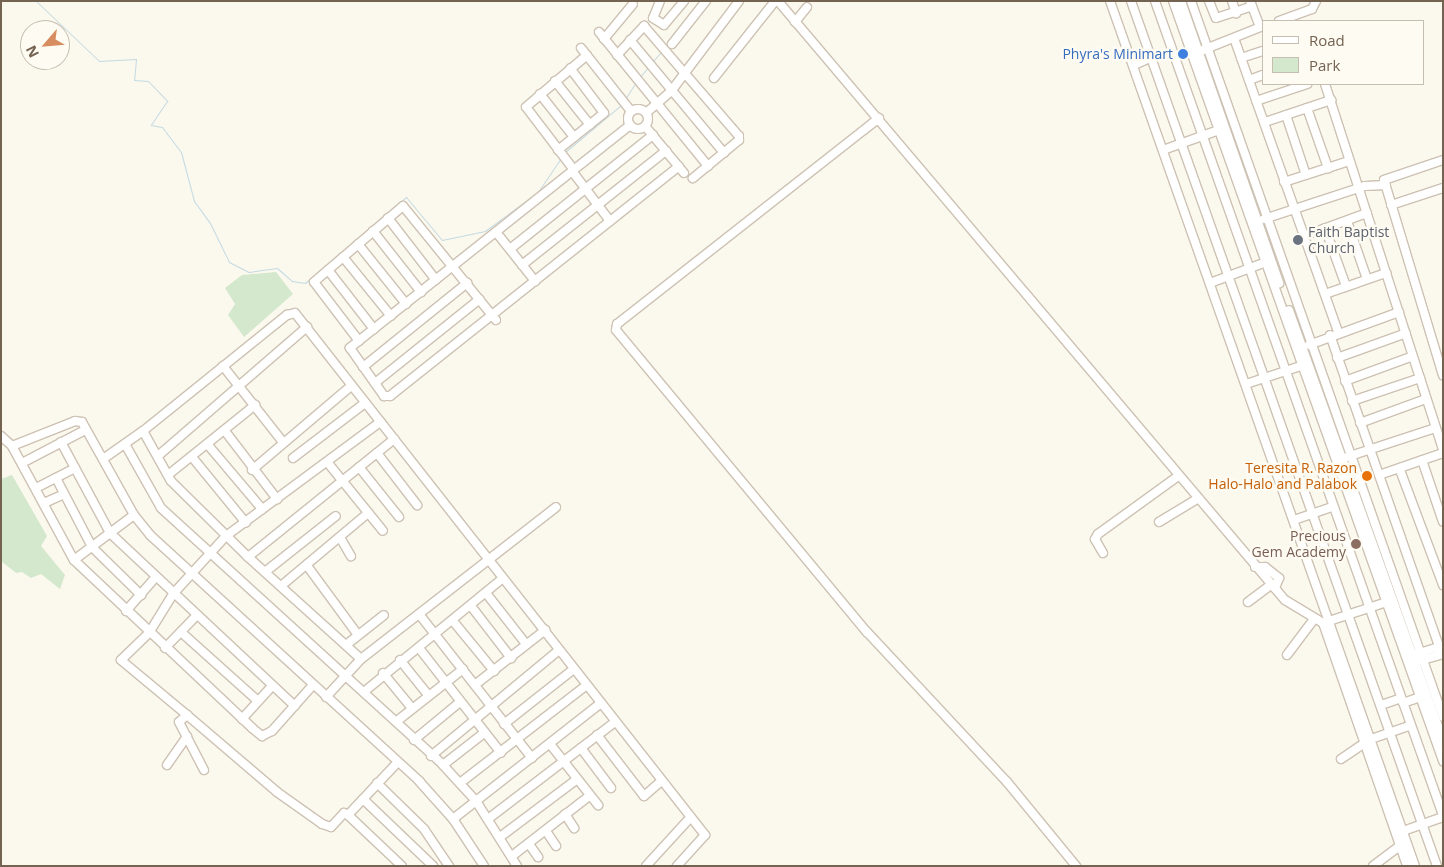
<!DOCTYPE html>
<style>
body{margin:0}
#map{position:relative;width:1444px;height:867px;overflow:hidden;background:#fbf8ed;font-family:"Open Sans",sans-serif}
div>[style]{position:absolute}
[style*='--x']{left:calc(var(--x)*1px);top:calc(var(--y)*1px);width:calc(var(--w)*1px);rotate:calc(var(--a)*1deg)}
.green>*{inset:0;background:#d3e8cc}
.stream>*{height:1px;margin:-0.5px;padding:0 0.5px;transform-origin:0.5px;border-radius:0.5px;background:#c3dae3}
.roads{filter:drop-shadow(1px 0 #cdc2b3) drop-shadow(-1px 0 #cdc2b3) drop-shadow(0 1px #cdc2b3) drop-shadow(0 -1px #cdc2b3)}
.minor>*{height:8px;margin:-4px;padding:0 4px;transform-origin:4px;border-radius:4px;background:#fff}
.minor>.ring{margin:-4px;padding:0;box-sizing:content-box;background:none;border:8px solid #fff;border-radius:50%}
.dots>*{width:14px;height:14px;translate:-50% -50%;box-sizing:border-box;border:2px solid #fefbf3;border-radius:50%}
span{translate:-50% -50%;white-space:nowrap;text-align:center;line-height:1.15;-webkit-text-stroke:5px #fefbf3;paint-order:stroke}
.shop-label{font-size:14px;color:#366cbe}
.right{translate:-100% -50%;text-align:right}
.worship-label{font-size:14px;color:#5b616d}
.left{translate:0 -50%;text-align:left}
.food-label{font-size:14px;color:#c56008}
.education-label{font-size:14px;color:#785e54}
.frame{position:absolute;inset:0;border:2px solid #756351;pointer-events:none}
.legend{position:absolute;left:1262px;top:20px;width:162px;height:65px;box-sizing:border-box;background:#fefbf3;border:1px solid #c7beb2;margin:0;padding:6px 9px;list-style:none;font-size:15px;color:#756351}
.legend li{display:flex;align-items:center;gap:10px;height:25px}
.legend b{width:25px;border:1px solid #c7beb2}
.north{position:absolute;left:20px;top:20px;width:50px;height:50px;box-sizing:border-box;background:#fefbf3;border:1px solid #c7beb2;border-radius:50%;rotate:243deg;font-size:14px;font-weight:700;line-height:20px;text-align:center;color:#756351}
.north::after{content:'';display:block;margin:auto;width:18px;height:22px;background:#d78d60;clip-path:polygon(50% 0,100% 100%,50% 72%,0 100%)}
</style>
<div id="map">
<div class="green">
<div style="clip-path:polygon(276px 272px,293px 294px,244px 337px,228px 315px,235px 304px,225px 288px,242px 275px)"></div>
<div style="clip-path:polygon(12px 475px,47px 536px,41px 546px,65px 575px,60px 589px,41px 574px,31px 578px,22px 572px,16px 573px,1px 561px,1px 479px)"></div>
</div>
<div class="stream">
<div style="--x:36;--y:1;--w:87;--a:43.6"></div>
<div style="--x:99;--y:61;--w:37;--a:-3"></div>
<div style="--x:136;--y:59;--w:21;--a:95"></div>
<div style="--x:134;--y:80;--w:14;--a:4"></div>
<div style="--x:148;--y:81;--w:28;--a:46"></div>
<div style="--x:167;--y:101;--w:29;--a:124"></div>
<div style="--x:151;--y:125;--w:11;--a:10"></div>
<div style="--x:162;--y:127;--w:31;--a:53"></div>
<div style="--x:181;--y:152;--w:51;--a:75.1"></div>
<div style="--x:194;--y:201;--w:27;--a:54"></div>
<div style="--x:210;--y:223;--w:43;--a:64"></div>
<div style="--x:229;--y:262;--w:22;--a:27"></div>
<div style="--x:249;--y:272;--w:28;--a:-8"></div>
<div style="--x:277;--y:268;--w:20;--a:41"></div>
<div style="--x:292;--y:281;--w:13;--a:9"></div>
<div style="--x:305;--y:283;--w:133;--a:-40.4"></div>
<div style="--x:406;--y:197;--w:56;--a:50.1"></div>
<div style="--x:442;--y:240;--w:44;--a:-11.8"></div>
<div style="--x:485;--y:231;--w:66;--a:-36.3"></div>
<div style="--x:538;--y:192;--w:41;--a:-55.9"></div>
<div style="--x:689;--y:17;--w:20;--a:-53"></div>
<div style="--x:653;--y:61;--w:13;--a:-48"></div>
<div style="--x:640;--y:77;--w:14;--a:-51"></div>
<div style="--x:625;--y:99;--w:20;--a:-57"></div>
<div style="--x:565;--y:152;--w:73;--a:-40"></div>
</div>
<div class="roads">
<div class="minor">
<div style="--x:660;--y:1;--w:18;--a:112"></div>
<div style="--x:653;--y:18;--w:13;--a:32"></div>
<div style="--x:664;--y:25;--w:31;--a:-50"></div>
<div style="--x:778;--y:1;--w:785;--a:49.76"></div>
<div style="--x:1285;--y:600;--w:44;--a:31.2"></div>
<div style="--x:1323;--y:623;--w:67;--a:-18.2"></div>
<div style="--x:1110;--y:1;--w:917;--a:70.58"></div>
<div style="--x:1131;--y:1;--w:918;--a:70.52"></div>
<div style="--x:1155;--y:1;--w:863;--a:70.52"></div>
<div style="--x:1173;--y:1;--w:807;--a:70.44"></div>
<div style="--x:1181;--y:1;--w:299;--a:70.8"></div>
<div style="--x:1191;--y:1;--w:759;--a:70.61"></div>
<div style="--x:1209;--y:1;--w:18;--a:68"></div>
<div style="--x:1216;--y:18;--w:38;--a:-18"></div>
<div style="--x:1232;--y:1;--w:13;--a:72"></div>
<div style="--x:1250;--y:1;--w:28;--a:69"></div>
<div style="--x:1279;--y:21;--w:35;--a:-20"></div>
<div style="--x:1312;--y:9;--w:9;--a:-63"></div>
<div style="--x:795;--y:22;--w:19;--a:-51"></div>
<div style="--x:599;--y:32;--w:173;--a:50.9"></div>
<div style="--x:1234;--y:38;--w:312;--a:70.5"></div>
<div style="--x:604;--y:39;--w:45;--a:-50.4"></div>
<div style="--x:630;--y:40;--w:147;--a:50.2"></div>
<div style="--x:672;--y:44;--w:55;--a:-51.7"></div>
<div style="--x:581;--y:48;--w:80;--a:51.6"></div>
<div style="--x:1203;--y:50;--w:65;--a:-21.8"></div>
<div style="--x:617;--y:55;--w:40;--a:-47"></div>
<div style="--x:644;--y:26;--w:145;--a:49.2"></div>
<div style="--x:739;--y:136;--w:4;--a:90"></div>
<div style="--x:739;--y:140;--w:60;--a:140.4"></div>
<div style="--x:1241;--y:58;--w:23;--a:-18"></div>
<div style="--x:1134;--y:65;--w:17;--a:-24"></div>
<div style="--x:714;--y:78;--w:98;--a:-51.6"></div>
<div style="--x:1249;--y:80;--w:15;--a:-20"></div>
<div style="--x:555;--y:81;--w:56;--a:51.5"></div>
<div style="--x:1325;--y:84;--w:384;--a:72.1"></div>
<div style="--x:540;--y:94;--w:55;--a:51.7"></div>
<div style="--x:1256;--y:101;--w:54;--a:-18.4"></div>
<div style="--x:1307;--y:108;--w:64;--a:70.7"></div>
<div class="ring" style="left:628px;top:109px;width:12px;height:12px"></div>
<div style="--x:646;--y:113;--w:35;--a:-41"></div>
<div style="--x:672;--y:90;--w:111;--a:-53"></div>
<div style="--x:1286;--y:115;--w:63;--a:71.6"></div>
<div style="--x:879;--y:118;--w:333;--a:141.8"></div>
<div style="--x:617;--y:324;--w:6;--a:99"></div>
<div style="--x:616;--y:330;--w:393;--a:50.3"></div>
<div style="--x:867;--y:632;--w:205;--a:47"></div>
<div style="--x:1007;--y:782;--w:109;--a:50.6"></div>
<div style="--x:1265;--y:122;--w:70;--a:-18.4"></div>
<div style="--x:630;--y:125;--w:358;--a:141.5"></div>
<div style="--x:350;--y:348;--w:59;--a:54.7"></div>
<div style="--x:384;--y:396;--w:6;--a:0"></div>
<div style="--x:390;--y:396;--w:369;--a:-38.5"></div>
<div style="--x:645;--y:126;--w:61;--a:50.3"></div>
<div style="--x:558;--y:150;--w:59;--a:-38.8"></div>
<div style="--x:604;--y:113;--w:56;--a:-127.1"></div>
<div style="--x:1163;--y:150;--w:59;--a:-19.7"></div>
<div style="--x:1443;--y:160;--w:62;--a:161.3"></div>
<div style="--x:1384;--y:180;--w:204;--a:73.2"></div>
<div style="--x:574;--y:170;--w:79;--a:-127.3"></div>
<div style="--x:526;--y:107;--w:80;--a:-40.4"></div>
<div style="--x:572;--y:171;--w:63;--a:52.8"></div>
<div style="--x:1284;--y:182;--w:68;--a:-17.9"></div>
<div style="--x:1391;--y:205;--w:55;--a:-18.1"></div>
<div style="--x:388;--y:218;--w:78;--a:52.3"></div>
<div style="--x:1264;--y:219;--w:106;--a:-18.1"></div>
<div style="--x:1365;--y:186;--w:21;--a:-3"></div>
<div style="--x:1347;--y:221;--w:61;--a:71"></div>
<div style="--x:1325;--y:228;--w:62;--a:70.1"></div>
<div style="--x:373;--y:231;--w:78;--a:51.8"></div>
<div style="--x:496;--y:232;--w:63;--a:51.5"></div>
<div style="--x:1304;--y:236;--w:67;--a:-20.1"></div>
<div style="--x:358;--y:244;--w:77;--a:51.3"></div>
<div style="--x:510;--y:249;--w:183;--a:-38.6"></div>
<div style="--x:343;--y:257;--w:76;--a:50.9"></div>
<div style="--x:522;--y:265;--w:184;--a:-38.4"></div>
<div style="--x:328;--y:270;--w:75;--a:52.1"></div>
<div style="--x:1210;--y:283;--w:60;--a:-20.6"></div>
<div style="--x:1325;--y:294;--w:65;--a:-19"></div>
<div style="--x:1289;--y:310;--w:458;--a:70.3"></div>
<div style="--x:1330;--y:335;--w:338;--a:70.7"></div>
<div style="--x:359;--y:341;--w:74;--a:-127.3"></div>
<div style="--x:314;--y:282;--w:117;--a:-40.5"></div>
<div style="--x:403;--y:206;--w:147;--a:50.8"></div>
<div style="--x:1309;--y:345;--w:96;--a:-20.1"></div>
<div style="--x:1337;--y:358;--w:73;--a:-19.9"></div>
<div style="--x:223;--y:366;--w:95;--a:51.8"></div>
<div style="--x:363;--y:367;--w:134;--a:-38.9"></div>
<div style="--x:1345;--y:381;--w:72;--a:-20.2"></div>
<div style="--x:375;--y:383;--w:134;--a:-38.7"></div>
<div style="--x:1246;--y:384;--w:64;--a:-18.2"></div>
<div style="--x:1352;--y:401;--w:72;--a:-18.7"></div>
<div style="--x:1360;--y:423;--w:70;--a:-20"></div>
<div style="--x:143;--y:431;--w:57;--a:60.8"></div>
<div style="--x:171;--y:481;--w:108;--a:44.6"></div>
<div style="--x:248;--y:557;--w:152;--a:42.1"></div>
<div style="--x:225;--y:431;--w:86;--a:52.6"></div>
<div style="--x:1;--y:436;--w:15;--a:42"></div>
<div style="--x:12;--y:446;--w:68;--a:-21.6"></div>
<div style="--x:75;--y:421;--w:7;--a:8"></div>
<div style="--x:82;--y:422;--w:107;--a:60.8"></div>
<div style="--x:134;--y:515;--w:26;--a:51"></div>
<div style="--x:150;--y:535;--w:365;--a:42.4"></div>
<div style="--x:419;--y:781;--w:51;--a:48.2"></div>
<div style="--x:453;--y:819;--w:56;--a:56.6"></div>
<div style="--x:61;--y:442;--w:103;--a:61.7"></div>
<div style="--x:110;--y:533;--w:253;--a:43.1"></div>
<div style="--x:125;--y:444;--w:73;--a:60.6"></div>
<div style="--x:161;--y:508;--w:382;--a:42.3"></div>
<div style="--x:443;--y:765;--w:49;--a:47.5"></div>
<div style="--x:476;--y:801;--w:77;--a:57.8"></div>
<div style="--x:208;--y:445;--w:84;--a:49.8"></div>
<div style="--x:12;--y:446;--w:130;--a:61.5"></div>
<div style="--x:74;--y:560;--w:245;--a:43.3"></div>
<div style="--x:252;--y:728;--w:13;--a:39"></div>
<div style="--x:262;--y:736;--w:11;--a:-27"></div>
<div style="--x:272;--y:731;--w:62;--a:-48.3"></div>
<div style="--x:377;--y:453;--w:66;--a:52.4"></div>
<div style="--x:159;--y:455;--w:196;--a:-40.9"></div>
<div style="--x:192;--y:457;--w:85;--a:50.7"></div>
<div style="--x:1347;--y:457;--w:93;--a:-18.2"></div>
<div style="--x:293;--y:458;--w:91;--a:-37.4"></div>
<div style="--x:103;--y:459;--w:49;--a:-35"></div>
<div style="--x:143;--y:431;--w:185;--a:-38.9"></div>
<div style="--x:287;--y:315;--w:8;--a:-14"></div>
<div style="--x:295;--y:313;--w:664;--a:51.85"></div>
<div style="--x:705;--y:835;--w:42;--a:132.1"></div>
<div style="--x:1422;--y:460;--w:65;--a:71.3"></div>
<div style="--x:22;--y:463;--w:71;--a:-27.6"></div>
<div style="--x:328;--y:463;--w:87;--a:51"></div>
<div style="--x:359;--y:467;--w:64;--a:51.3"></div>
<div style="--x:252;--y:470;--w:130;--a:-40.3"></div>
<div style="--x:1400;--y:470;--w:123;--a:69.5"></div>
<div style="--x:168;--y:475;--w:112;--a:-38.8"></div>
<div style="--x:1379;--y:475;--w:68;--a:-19"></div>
<div style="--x:56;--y:478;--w:78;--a:62.4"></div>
<div style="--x:92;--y:547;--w:69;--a:44.4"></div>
<div style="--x:36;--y:488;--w:44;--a:-27.1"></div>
<div style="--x:44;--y:503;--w:22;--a:-24"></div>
<div style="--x:1294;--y:520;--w:40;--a:-18.9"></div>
<div style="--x:1159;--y:522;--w:44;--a:-31.2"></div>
<div style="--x:341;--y:539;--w:20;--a:60"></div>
<div style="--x:1103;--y:553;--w:16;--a:-120"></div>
<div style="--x:1095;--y:539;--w:6;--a:-59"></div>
<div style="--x:1098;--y:534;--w:99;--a:-35.9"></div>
<div style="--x:248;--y:557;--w:188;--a:-38.9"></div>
<div style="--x:74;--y:560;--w:75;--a:-36.9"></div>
<div style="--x:308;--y:567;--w:84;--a:53.7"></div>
<div style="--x:1255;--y:567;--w:10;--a:0"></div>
<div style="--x:1265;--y:567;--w:18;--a:38"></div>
<div style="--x:1279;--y:578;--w:11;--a:112"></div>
<div style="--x:265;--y:572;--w:90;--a:-38.3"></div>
<div style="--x:281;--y:586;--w:114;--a:-40"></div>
<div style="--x:486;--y:593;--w:65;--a:51.9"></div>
<div style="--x:1248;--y:602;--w:30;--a:-37"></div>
<div style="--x:471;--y:606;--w:66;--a:52.4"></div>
<div style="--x:126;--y:611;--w:44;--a:-48.7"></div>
<div style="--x:419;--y:614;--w:183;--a:51.9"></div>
<div style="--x:453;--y:621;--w:65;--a:50.6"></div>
<div style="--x:1323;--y:623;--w:257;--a:70.9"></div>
<div style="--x:181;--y:632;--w:103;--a:41.9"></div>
<div style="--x:346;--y:645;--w:48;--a:-38.3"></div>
<div style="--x:165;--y:648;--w:45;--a:-45.9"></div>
<div style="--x:419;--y:648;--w:133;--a:52"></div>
<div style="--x:1416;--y:654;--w:28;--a:-17"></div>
<div style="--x:1287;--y:655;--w:45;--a:-53.1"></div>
<div style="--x:400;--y:660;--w:45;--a:51.3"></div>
<div style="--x:1419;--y:661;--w:25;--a:-16"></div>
<div style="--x:383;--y:673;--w:44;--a:50.5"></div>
<div style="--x:476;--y:684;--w:88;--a:-38"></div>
<div style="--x:365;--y:691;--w:178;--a:-39.3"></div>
<div style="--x:326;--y:697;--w:52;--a:-47.4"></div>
<div style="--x:361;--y:659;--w:247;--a:-37.9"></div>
<div style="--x:1403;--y:703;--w:18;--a:-19"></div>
<div style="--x:1381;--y:705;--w:21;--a:-19"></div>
<div style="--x:187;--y:715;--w:118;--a:40.5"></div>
<div style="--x:277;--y:792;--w:55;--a:35.4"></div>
<div style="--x:322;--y:824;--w:9;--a:18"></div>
<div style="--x:331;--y:827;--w:19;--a:-47"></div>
<div style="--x:344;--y:813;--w:4;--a:27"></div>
<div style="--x:242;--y:719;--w:45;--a:-47.7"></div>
<div style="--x:397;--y:721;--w:84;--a:-38.2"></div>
<div style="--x:504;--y:724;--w:89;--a:-38.2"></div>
<div style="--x:597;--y:735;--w:77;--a:52.4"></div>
<div style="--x:644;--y:796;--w:23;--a:-41"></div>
<div style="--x:1371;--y:739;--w:40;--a:-18.9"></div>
<div style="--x:414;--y:740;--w:60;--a:-39.6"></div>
<div style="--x:550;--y:744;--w:78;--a:51.8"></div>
<div style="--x:581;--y:748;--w:50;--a:53.1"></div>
<div style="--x:431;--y:756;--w:166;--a:-39.6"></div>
<div style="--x:1341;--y:759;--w:30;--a:-34"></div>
<div style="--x:396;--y:764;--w:70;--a:133.3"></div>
<div style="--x:348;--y:815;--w:74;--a:43.4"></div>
<div style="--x:167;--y:765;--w:35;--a:-55"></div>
<div style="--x:443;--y:765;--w:52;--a:-38"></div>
<div style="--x:204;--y:770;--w:54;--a:-117.5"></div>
<div style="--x:179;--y:722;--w:11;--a:-41"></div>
<div style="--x:187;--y:715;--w:86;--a:-140.2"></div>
<div style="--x:121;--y:660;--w:39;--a:-44"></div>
<div style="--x:149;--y:633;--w:46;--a:-58.4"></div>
<div style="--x:173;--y:594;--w:79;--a:-47.6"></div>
<div style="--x:226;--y:536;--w:192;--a:-36.5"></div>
<div style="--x:377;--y:783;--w:66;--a:44.4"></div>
<div style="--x:424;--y:829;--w:45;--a:56"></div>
<div style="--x:460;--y:783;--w:160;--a:-37.7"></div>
<div style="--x:363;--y:799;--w:97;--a:43.7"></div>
<div style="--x:565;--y:814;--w:17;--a:57"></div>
<div style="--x:453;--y:819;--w:188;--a:-38.1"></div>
<div style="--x:488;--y:819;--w:160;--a:-37.4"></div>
<div style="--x:546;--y:831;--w:18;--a:56"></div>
<div style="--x:1403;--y:831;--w:42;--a:-19.3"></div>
<div style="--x:500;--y:837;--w:95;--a:-36.9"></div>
<div style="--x:529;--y:844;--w:16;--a:55"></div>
<div style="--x:512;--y:856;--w:98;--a:-37.9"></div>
<div style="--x:646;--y:866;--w:65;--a:-47.5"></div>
<div style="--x:1373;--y:866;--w:35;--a:-37"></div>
</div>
</div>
<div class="dots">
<div style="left:1183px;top:54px;background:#3f7fe0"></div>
<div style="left:1298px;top:240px;background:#6b7280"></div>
<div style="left:1367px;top:476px;background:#e8710a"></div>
<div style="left:1356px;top:544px;background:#8d6e63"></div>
</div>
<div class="shop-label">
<span class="right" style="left:1173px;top:54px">Phyra's Minimart</span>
</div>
<div class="worship-label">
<span class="left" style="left:1308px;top:240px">Faith Baptist<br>Church</span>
</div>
<div class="food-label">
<span class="right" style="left:1357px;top:476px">Teresita R. Razon<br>Halo-Halo and Palabok</span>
</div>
<div class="education-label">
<span class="right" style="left:1346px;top:544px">Precious<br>Gem Academy</span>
</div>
<div class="frame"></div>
<ul class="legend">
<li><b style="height:6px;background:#fff"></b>Road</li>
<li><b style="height:14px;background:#d3e8cc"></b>Park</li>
</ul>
<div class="north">N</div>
</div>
